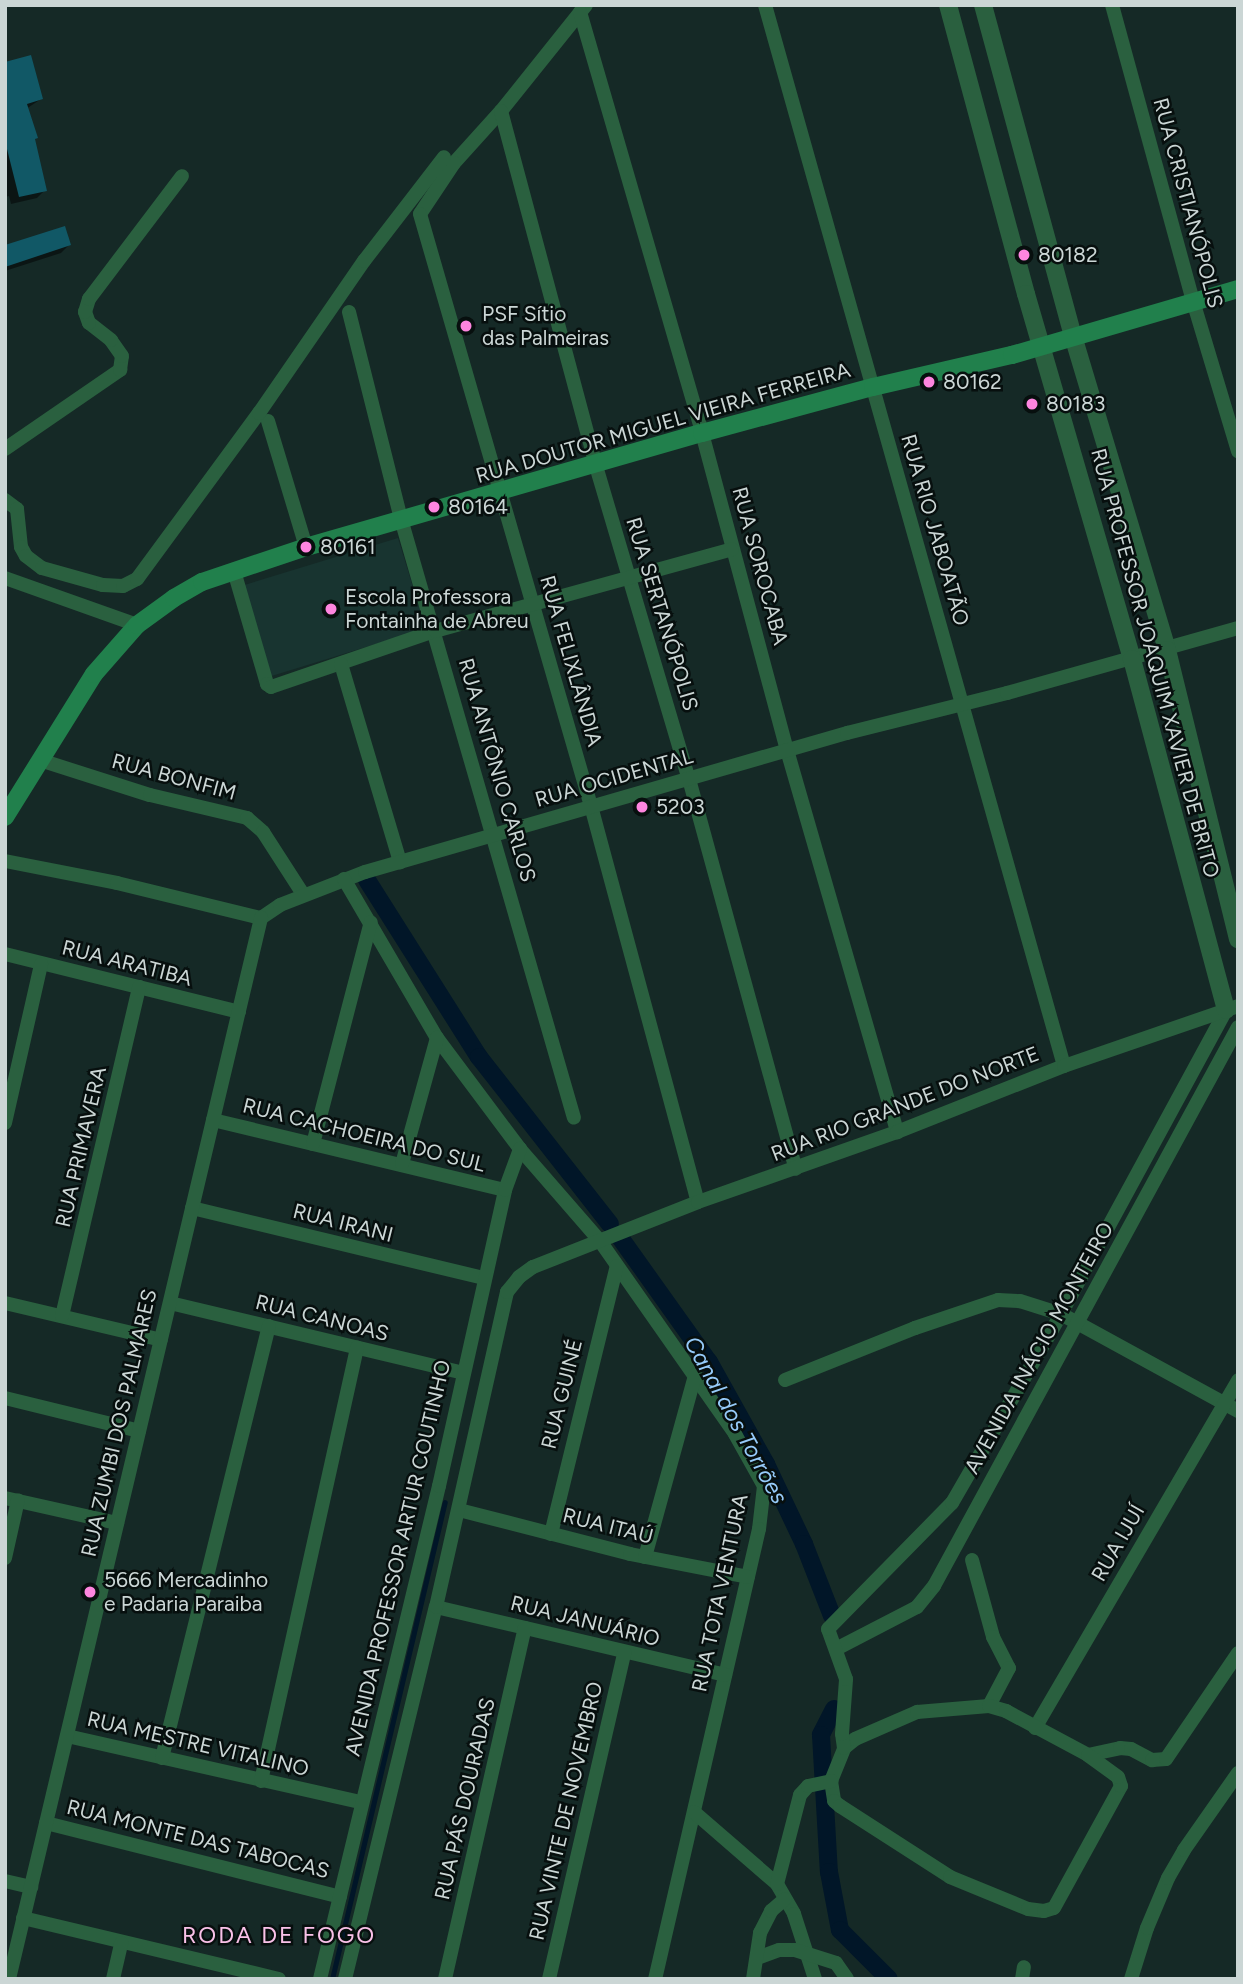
<!DOCTYPE html>
<meta charset="utf-8">
<style>
body{margin:0}
#map{position:relative;width:1243px;height:1984px;overflow:hidden;background:#152926;font-family:Figtree,sans-serif}
div>[style]{position:absolute}
[style*='--x']{left:calc(var(--x)*1px);top:calc(var(--y)*1px);width:calc(var(--w)*1px);rotate:calc(var(--a)*1deg)}
.built>*{inset:0;background:#183430;transform-origin:0 0}
.shadow>*{inset:0;background:#0007}
.stream>*{height:5px;margin:-2.5px;padding:0 2.5px;transform-origin:2.5px;border-radius:2.5px;background:#011628}
.canal>*{height:18px;margin:-9px;padding:0 9px;transform-origin:9px;border-radius:9px;background:#011628}
.building>*{inset:0;background:#115866}
.minor>*{height:14px;margin:-7px;padding:0 7px;transform-origin:7px;border-radius:7px;background:#2a603f}
.tertiary>*{height:18px;margin:-9px;padding:0 9px;transform-origin:9px;border-radius:9px;background:#2a603f}
.secondary>*{height:18px;margin:-9px;padding:0 9px;transform-origin:9px;border-radius:9px;background:#21804c}
.dots>*{width:19px;height:19px;translate:-50% -50%;box-sizing:border-box;border:4px solid #070f0e;border-radius:50%}
span{translate:-50% -50%;white-space:nowrap;text-align:center;line-height:1.15;-webkit-text-stroke:5px #070f0e;paint-order:stroke}
.street-label{font-size:21px;color:#cbd6d5}
.poi-label{font-size:21px;color:#cbd6d5}
.left{translate:0 -50%;text-align:left}
.water-label{font-size:23px;color:#96cbfa;font-style:italic}
.neighbourhood-label{font-size:23px;color:#f9c1e8;letter-spacing:2px}
.frame{position:absolute;inset:0;border:7px solid #cbd6d5;pointer-events:none}
</style>
<div id="map">
<div class="built">
<div style="left:398px;top:538px;width:95px;height:169px;rotate:73deg"></div>
</div>
<div class="shadow">
<div style="clip-path:polygon(5px 64px,41px 99px,26px 109px,45px 190px,37px 198px,11px 204px,9px 196px,5px 197px)"></div>
<div style="clip-path:polygon(5px 244px,6px 247px,69px 245px,61px 253px,5px 271px)"></div>
</div>
<div class="stream">
<div style="--x:332;--y:1979;--w:490;--a:-76.7"></div>
</div>
<div class="canal">
<div style="--x:367;--y:880;--w:209;--a:57.7"></div>
<div style="--x:479;--y:1057;--w:212;--a:51.9"></div>
<div style="--x:619;--y:1236;--w:155;--a:54.5"></div>
<div style="--x:709;--y:1362;--w:117;--a:60.8"></div>
<div style="--x:766;--y:1464;--w:89;--a:64.6"></div>
<div style="--x:804;--y:1544;--w:77;--a:68.7"></div>
<div style="--x:834;--y:1709;--w:29;--a:117"></div>
<div style="--x:821;--y:1735;--w:137;--a:86.7"></div>
<div style="--x:829;--y:1872;--w:59;--a:79.3"></div>
<div style="--x:840;--y:1930;--w:69;--a:45"></div>
</div>
<div class="building">
<div style="clip-path:polygon(31px 55px,43px 99px,27px 104px,38px 138px,35px 139px,47px 191px,19px 197px,5px 141px,5px 62px)"></div>
<div style="clip-path:polygon(65px 226px,71px 245px,5px 267px,5px 245px)"></div>
</div>
<div class="minor">
<div style="--x:586;--y:5;--w:136;--a:128.7"></div>
<div style="--x:501;--y:111;--w:70;--a:132.1"></div>
<div style="--x:454;--y:163;--w:61;--a:123.7"></div>
<div style="--x:420;--y:214;--w:616;--a:73.89"></div>
<div style="--x:591;--y:806;--w:410;--a:74.9"></div>
<div style="--x:765;--y:5;--w:1102;--a:74.26"></div>
<div style="--x:1112;--y:5;--w:307;--a:74.7"></div>
<div style="--x:1193;--y:301;--w:157;--a:73.3"></div>
<div style="--x:580;--y:12;--w:438;--a:73.8"></div>
<div style="--x:702;--y:433;--w:328;--a:75"></div>
<div style="--x:787;--y:750;--w:398;--a:73.9"></div>
<div style="--x:501;--y:111;--w:367;--a:75"></div>
<div style="--x:596;--y:466;--w:327;--a:73.5"></div>
<div style="--x:689;--y:779;--w:404;--a:74.7"></div>
<div style="--x:349;--y:312;--w:213;--a:75.9"></div>
<div style="--x:401;--y:519;--w:623;--a:73.89"></div>
<div style="--x:268;--y:421;--w:132;--a:73.2"></div>
<div style="--x:5;--y:449;--w:140;--a:-34.5"></div>
<div style="--x:120;--y:370;--w:14;--a:-82"></div>
<div style="--x:122;--y:356;--w:19;--a:-125"></div>
<div style="--x:111;--y:340;--w:28;--a:-142"></div>
<div style="--x:89;--y:323;--w:12;--a:-110"></div>
<div style="--x:85;--y:312;--w:14;--a:-73"></div>
<div style="--x:89;--y:299;--w:154;--a:-52.9"></div>
<div style="--x:5;--y:500;--w:15;--a:37"></div>
<div style="--x:17;--y:509;--w:38;--a:84"></div>
<div style="--x:21;--y:547;--w:10;--a:61"></div>
<div style="--x:26;--y:556;--w:20;--a:37"></div>
<div style="--x:42;--y:568;--w:63;--a:15.6"></div>
<div style="--x:103;--y:585;--w:20;--a:3"></div>
<div style="--x:123;--y:586;--w:16;--a:-27"></div>
<div style="--x:137;--y:579;--w:206;--a:-53.7"></div>
<div style="--x:259;--y:413;--w:185;--a:-55.4"></div>
<div style="--x:364;--y:261;--w:131;--a:-52.4"></div>
<div style="--x:234;--y:571;--w:118;--a:73.7"></div>
<div style="--x:267;--y:684;--w:5;--a:37"></div>
<div style="--x:271;--y:687;--w:173;--a:-18.9"></div>
<div style="--x:435;--y:631;--w:308;--a:-15.4"></div>
<div style="--x:5;--y:578;--w:140;--a:19.6"></div>
<div style="--x:341;--y:664;--w:207;--a:73.4"></div>
<div style="--x:40;--y:760;--w:115;--a:17.7"></div>
<div style="--x:150;--y:795;--w:100;--a:13.3"></div>
<div style="--x:247;--y:818;--w:21;--a:41"></div>
<div style="--x:263;--y:832;--w:74;--a:57.2"></div>
<div style="--x:5;--y:861;--w:114;--a:11.1"></div>
<div style="--x:117;--y:883;--w:148;--a:13.7"></div>
<div style="--x:261;--y:918;--w:23;--a:-34"></div>
<div style="--x:280;--y:905;--w:91;--a:-21.2"></div>
<div style="--x:365;--y:872;--w:502;--a:-16.09"></div>
<div style="--x:847;--y:733;--w:165;--a:-14"></div>
<div style="--x:1007;--y:693;--w:240;--a:-15.7"></div>
<div style="--x:344;--y:879;--w:184;--a:59.7"></div>
<div style="--x:437;--y:1038;--w:139;--a:53.2"></div>
<div style="--x:520;--y:1149;--w:122;--a:49"></div>
<div style="--x:600;--y:1241;--w:236;--a:55"></div>
<div style="--x:735;--y:1434;--w:60;--a:60.9"></div>
<div style="--x:764;--y:1486;--w:43;--a:96.6"></div>
<div style="--x:759;--y:1529;--w:462;--a:103"></div>
<div style="--x:5;--y:954;--w:241;--a:13.9"></div>
<div style="--x:213;--y:1120;--w:300;--a:13.5"></div>
<div style="--x:5;--y:1123;--w:163;--a:-77.2"></div>
<div style="--x:313;--y:1144;--w:229;--a:-75.4"></div>
<div style="--x:402;--y:1164;--w:131;--a:-74.5"></div>
<div style="--x:192;--y:1208;--w:300;--a:13.5"></div>
<div style="--x:5;--y:1303;--w:160;--a:13.3"></div>
<div style="--x:170;--y:1303;--w:302;--a:13.4"></div>
<div style="--x:62;--y:1316;--w:338;--a:-76.8"></div>
<div style="--x:785;--y:1380;--w:140;--a:-21.8"></div>
<div style="--x:915;--y:1328;--w:88;--a:-18.6"></div>
<div style="--x:998;--y:1300;--w:22;--a:3"></div>
<div style="--x:1020;--y:1301;--w:43;--a:17.6"></div>
<div style="--x:1061;--y:1314;--w:202;--a:28.7"></div>
<div style="--x:5;--y:1398;--w:138;--a:13.8"></div>
<div style="--x:5;--y:1498;--w:115;--a:12.6"></div>
<div style="--x:459;--y:1510;--w:177;--a:14.4"></div>
<div style="--x:630;--y:1554;--w:120;--a:11"></div>
<div style="--x:551;--y:1534;--w:276;--a:-76.2"></div>
<div style="--x:645;--y:1557;--w:189;--a:-74.6"></div>
<div style="--x:5;--y:1558;--w:59;--a:-77.4"></div>
<div style="--x:972;--y:1560;--w:80;--a:74.7"></div>
<div style="--x:993;--y:1637;--w:35;--a:63"></div>
<div style="--x:1009;--y:1668;--w:43;--a:117.8"></div>
<div style="--x:436;--y:1607;--w:297;--a:13.2"></div>
<div style="--x:836;--y:1649;--w:91;--a:-27.4"></div>
<div style="--x:917;--y:1607;--w:27;--a:-51"></div>
<div style="--x:934;--y:1586;--w:636;--a:-61.46"></div>
<div style="--x:1035;--y:1728;--w:403;--a:-59.7"></div>
<div style="--x:67;--y:1736;--w:301;--a:12.7"></div>
<div style="--x:844;--y:1748;--w:14;--a:-39"></div>
<div style="--x:855;--y:1739;--w:68;--a:-23.5"></div>
<div style="--x:917;--y:1712;--w:72;--a:-4.8"></div>
<div style="--x:989;--y:1706;--w:18;--a:16"></div>
<div style="--x:1006;--y:1711;--w:93;--a:28.2"></div>
<div style="--x:1088;--y:1755;--w:33;--a:-12"></div>
<div style="--x:1120;--y:1748;--w:11;--a:5"></div>
<div style="--x:1131;--y:1749;--w:24;--a:28"></div>
<div style="--x:1152;--y:1760;--w:14;--a:-4"></div>
<div style="--x:1166;--y:1759;--w:128;--a:-55.8"></div>
<div style="--x:162;--y:1758;--w:445;--a:-76.1"></div>
<div style="--x:261;--y:1781;--w:444;--a:-77.5"></div>
<div style="--x:831;--y:1781;--w:35;--a:-68"></div>
<div style="--x:844;--y:1748;--w:14;--a:-98"></div>
<div style="--x:842;--y:1734;--w:55;--a:-85.8"></div>
<div style="--x:846;--y:1679;--w:53;--a:-109.8"></div>
<div style="--x:828;--y:1629;--w:177;--a:-45.5"></div>
<div style="--x:952;--y:1503;--w:218;--a:-60"></div>
<div style="--x:1061;--y:1314;--w:346;--a:-61.5"></div>
<div style="--x:831;--y:1781;--w:20;--a:81"></div>
<div style="--x:834;--y:1801;--w:8;--a:40"></div>
<div style="--x:840;--y:1806;--w:131;--a:32.8"></div>
<div style="--x:950;--y:1877;--w:84;--a:22.3"></div>
<div style="--x:1028;--y:1909;--w:16;--a:7"></div>
<div style="--x:1044;--y:1911;--w:10;--a:-17"></div>
<div style="--x:1054;--y:1908;--w:139;--a:-61.2"></div>
<div style="--x:1121;--y:1786;--w:9;--a:-108"></div>
<div style="--x:1118;--y:1777;--w:37;--a:-144"></div>
<div style="--x:694;--y:1812;--w:110;--a:40.9"></div>
<div style="--x:777;--y:1884;--w:34;--a:60"></div>
<div style="--x:794;--y:1914;--w:68;--a:72.1"></div>
<div style="--x:46;--y:1823;--w:303;--a:14.1"></div>
<div style="--x:5;--y:1881;--w:27;--a:13"></div>
<div style="--x:777;--y:1884;--w:92;--a:-75.5"></div>
<div style="--x:800;--y:1795;--w:12;--a:-48"></div>
<div style="--x:808;--y:1786;--w:24;--a:-12"></div>
<div style="--x:23;--y:1918;--w:263;--a:13.4"></div>
<div style="--x:757;--y:1958;--w:23;--a:-20"></div>
<div style="--x:779;--y:1950;--w:16;--a:0"></div>
<div style="--x:795;--y:1950;--w:43;--a:17.6"></div>
<div style="--x:836;--y:1963;--w:19;--a:55"></div>
<div style="--x:9;--y:1979;--w:1091;--a:-76.64"></div>
<div style="--x:113;--y:1979;--w:37;--a:-77"></div>
<div style="--x:320;--y:1979;--w:507;--a:-76.43"></div>
<div style="--x:439;--y:1486;--w:303;--a:-77.4"></div>
<div style="--x:505;--y:1190;--w:44;--a:-69.9"></div>
<div style="--x:345;--y:1979;--w:383;--a:-76.3"></div>
<div style="--x:436;--y:1607;--w:323;--a:-77.3"></div>
<div style="--x:507;--y:1292;--w:19;--a:-51"></div>
<div style="--x:519;--y:1277;--w:17;--a:-36"></div>
<div style="--x:533;--y:1267;--w:177;--a:-21.5"></div>
<div style="--x:698;--y:1202;--w:211;--a:-19.4"></div>
<div style="--x:897;--y:1132;--w:180;--a:-21.6"></div>
<div style="--x:1064;--y:1066;--w:184;--a:-19"></div>
<div style="--x:445;--y:1979;--w:360;--a:-77.2"></div>
<div style="--x:549;--y:1979;--w:335;--a:-77"></div>
<div style="--x:753;--y:1979;--w:47;--a:-81.3"></div>
<div style="--x:760;--y:1933;--w:25;--a:-63"></div>
<div style="--x:771;--y:1911;--w:18;--a:-41"></div>
<div style="--x:1022;--y:1979;--w:12;--a:-81"></div>
<div style="--x:1131;--y:1979;--w:53;--a:-72.6"></div>
<div style="--x:1147;--y:1928;--w:54;--a:-67.2"></div>
<div style="--x:1168;--y:1878;--w:32;--a:-60"></div>
<div style="--x:1184;--y:1850;--w:94;--a:-55"></div>
</div>
<div class="tertiary">
<div style="--x:948;--y:5;--w:299;--a:74.9"></div>
<div style="--x:1026;--y:294;--w:380;--a:73.8"></div>
<div style="--x:1132;--y:659;--w:363;--a:75"></div>
<div style="--x:983;--y:5;--w:343;--a:74.8"></div>
<div style="--x:1073;--y:336;--w:328;--a:73.3"></div>
<div style="--x:1167;--y:650;--w:298;--a:76.2"></div>
</div>
<div class="secondary">
<div style="--x:5;--y:817;--w:168;--a:-58.1"></div>
<div style="--x:94;--y:674;--w:65;--a:-48.7"></div>
<div style="--x:137;--y:625;--w:46;--a:-36.1"></div>
<div style="--x:174;--y:598;--w:32;--a:-30"></div>
<div style="--x:202;--y:582;--w:110;--a:-18.6"></div>
<div style="--x:306;--y:547;--w:412;--a:-16.1"></div>
<div style="--x:702;--y:433;--w:177;--a:-15.1"></div>
<div style="--x:873;--y:387;--w:143;--a:-13"></div>
<div style="--x:1012;--y:355;--w:235;--a:-16.3"></div>
</div>
<div class="dots">
<div style="left:1024px;top:255px;background:#fe85df"></div>
<div style="left:466px;top:326px;background:#fe85df"></div>
<div style="left:929px;top:382px;background:#fe85df"></div>
<div style="left:1032px;top:404px;background:#fe85df"></div>
<div style="left:434px;top:507px;background:#fe85df"></div>
<div style="left:306px;top:547px;background:#fe85df"></div>
<div style="left:331px;top:609px;background:#fe85df"></div>
<div style="left:642px;top:807px;background:#fe85df"></div>
<div style="left:90px;top:1592px;background:#fe85df"></div>
</div>
<div class="street-label">
<span style="left:1188px;top:203px;rotate:75deg">RUA CRISTIANÓPOLIS</span>
<span style="left:663px;top:423px;rotate:-16deg">RUA DOUTOR MIGUEL VIEIRA FERREIRA</span>
<span style="left:935px;top:530px;rotate:74deg">RUA RIO JABOATÃO</span>
<span style="left:760px;top:566px;rotate:75deg">RUA SOROCABA</span>
<span style="left:662px;top:614px;rotate:73deg">RUA SERTANÓPOLIS</span>
<span style="left:571px;top:661px;rotate:74deg">RUA FELIXLÂNDIA</span>
<span style="left:1155px;top:663px;rotate:75deg">RUA PROFESSOR JOAQUIM XAVIER DE BRITO</span>
<span style="left:497px;top:770px;rotate:74deg">RUA ANTÔNIO CARLOS</span>
<span style="left:174px;top:777px;rotate:15deg">RUA BONFIM</span>
<span style="left:614px;top:778px;rotate:-16deg">RUA OCIDENTAL</span>
<span style="left:127px;top:963px;rotate:14deg">RUA ARATIBA</span>
<span style="left:905px;top:1104px;rotate:-21deg">RUA RIO GRANDE DO NORTE</span>
<span style="left:364px;top:1135px;rotate:14deg">RUA CACHOEIRA DO SUL</span>
<span style="left:81px;top:1147px;rotate:-77deg">RUA PRIMAVERA</span>
<span style="left:343px;top:1223px;rotate:14deg">RUA IRANI</span>
<span style="left:322px;top:1318px;rotate:14deg">RUA CANOAS</span>
<span style="left:1039px;top:1348px;rotate:-61deg">AVENIDA INÁCIO MONTEIRO</span>
<span style="left:562px;top:1394px;rotate:-76deg">RUA GUINÉ</span>
<span style="left:119px;top:1423px;rotate:-77deg">RUA ZUMBI DOS PALMARES</span>
<span style="left:608px;top:1526px;rotate:14deg">RUA ITAÚ</span>
<span style="left:1118px;top:1543px;rotate:-60deg">RUA IJUÍ</span>
<span style="left:398px;top:1558px;rotate:-77deg">AVENIDA PROFESSOR ARTUR COUTINHO</span>
<span style="left:720px;top:1593px;rotate:-78deg">RUA TOTA VENTURA</span>
<span style="left:585px;top:1621px;rotate:14deg">RUA JANUÁRIO</span>
<span style="left:198px;top:1744px;rotate:13deg">RUA MESTRE VITALINO</span>
<span style="left:465px;top:1799px;rotate:-77deg">RUA PÁS DOURADAS</span>
<span style="left:566px;top:1811px;rotate:-77deg">RUA VINTE DE NOVEMBRO</span>
<span style="left:198px;top:1839px;rotate:14deg">RUA MONTE DAS TABOCAS</span>
</div>
<div class="poi-label">
<span class="left" style="left:1038px;top:255px">80182</span>
<span class="left" style="left:482px;top:326px">PSF Sítio<br>das Palmeiras</span>
<span class="left" style="left:943px;top:382px">80162</span>
<span class="left" style="left:1046px;top:404px">80183</span>
<span class="left" style="left:448px;top:507px">80164</span>
<span class="left" style="left:320px;top:547px">80161</span>
<span class="left" style="left:345px;top:609px">Escola Professora<br>Fontainha de Abreu</span>
<span class="left" style="left:656px;top:807px">5203</span>
<span class="left" style="left:104px;top:1592px">5666 Mercadinho<br>e Padaria Paraiba</span>
</div>
<div class="water-label">
<span style="left:736px;top:1420px;rotate:61deg">Canal dos Torrões</span>
</div>
<div class="neighbourhood-label">
<span style="left:279px;top:1935px">RODA DE FOGO</span>
</div>
<div class="frame"></div>
</div>
